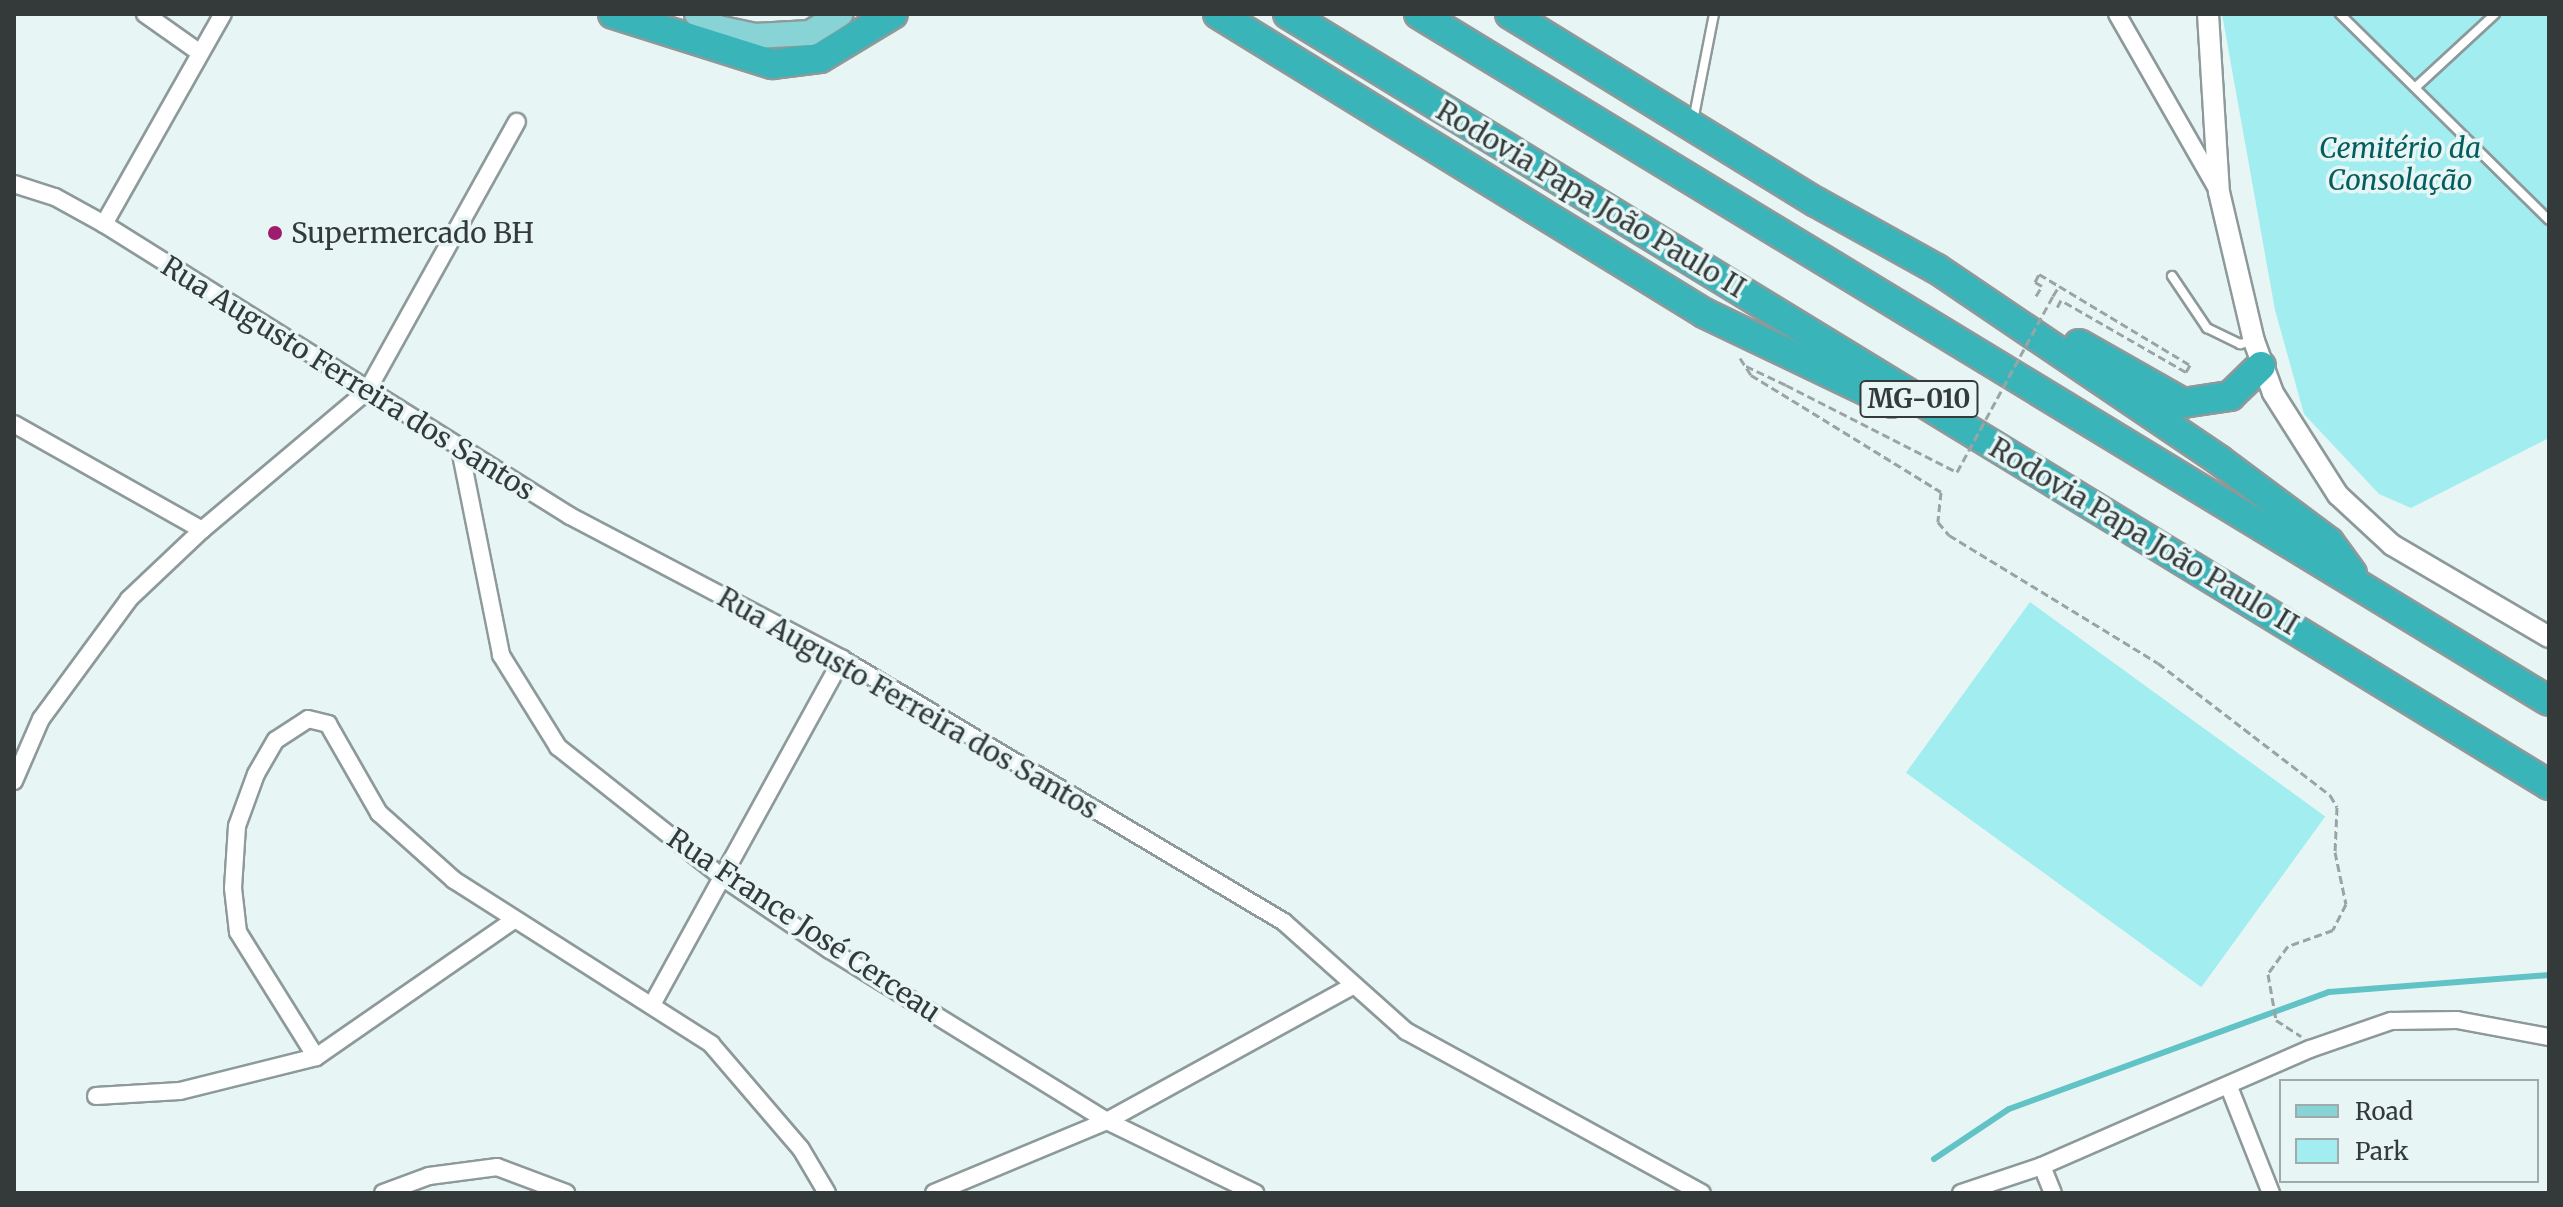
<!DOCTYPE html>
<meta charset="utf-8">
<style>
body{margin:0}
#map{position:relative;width:2563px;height:1207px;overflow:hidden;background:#e8f5f5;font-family:Merriweather,serif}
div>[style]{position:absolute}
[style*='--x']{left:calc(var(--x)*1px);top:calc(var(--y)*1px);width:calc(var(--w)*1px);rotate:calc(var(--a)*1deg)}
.green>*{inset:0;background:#a1edef;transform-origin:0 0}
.stream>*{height:6px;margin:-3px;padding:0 3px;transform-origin:3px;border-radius:3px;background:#61c3c6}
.path>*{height:3px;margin-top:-1.5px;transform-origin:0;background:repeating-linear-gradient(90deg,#9aa4a4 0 8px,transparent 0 12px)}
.roads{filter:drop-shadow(2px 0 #8d999a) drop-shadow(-2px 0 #8d999a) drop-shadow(0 2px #8d999a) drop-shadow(0 -2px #8d999a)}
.service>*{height:8px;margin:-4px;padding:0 4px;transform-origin:4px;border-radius:4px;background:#fff}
.minor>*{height:16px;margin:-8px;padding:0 8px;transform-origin:8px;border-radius:8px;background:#fff}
.tertiary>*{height:20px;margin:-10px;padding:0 10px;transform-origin:10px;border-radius:10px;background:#fff}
.primary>*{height:24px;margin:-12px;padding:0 12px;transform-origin:12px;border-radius:12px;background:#88d3d5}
.motorway>*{height:28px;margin:-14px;padding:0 14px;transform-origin:14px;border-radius:14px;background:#39b5b9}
.path-bridge>*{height:3px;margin-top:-1.5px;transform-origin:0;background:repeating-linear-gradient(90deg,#9aa4a4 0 8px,transparent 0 12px)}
.dots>*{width:22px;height:22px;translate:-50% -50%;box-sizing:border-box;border:4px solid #e8f5f5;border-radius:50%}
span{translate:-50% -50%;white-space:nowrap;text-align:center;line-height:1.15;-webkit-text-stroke:7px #e8f5f5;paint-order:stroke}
.shield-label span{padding:2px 6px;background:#e8f5f5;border:2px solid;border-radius:6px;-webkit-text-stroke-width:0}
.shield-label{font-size:26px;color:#343a3a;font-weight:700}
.park-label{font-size:28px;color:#045e60;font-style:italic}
.street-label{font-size:28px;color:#343a3a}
.poi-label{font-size:28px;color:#343a3a}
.left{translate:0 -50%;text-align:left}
.frame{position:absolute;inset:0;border:16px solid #343a3a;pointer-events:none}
.legend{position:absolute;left:2279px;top:1079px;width:260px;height:104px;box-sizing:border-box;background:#e8f5f5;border:2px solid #a0aaaa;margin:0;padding:10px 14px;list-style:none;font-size:24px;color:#343a3a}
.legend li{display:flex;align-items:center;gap:16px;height:40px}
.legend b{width:40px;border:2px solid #a0aaaa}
</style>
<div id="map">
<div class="green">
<div style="clip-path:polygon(2222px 14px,2549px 14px,2549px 438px,2411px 508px,2379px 494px,2304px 414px,2275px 310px)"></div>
<div style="left:2030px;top:602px;width:365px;height:211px;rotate:36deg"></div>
</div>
<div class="stream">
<div style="--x:1934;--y:1159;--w:90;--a:-33.7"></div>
<div style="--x:2009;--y:1109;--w:341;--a:-20.1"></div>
<div style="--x:2329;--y:992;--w:221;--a:-4.4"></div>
</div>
<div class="path">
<div style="--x:2036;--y:296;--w:12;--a:-59"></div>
<div style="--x:2042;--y:286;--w:8;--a:-150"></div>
<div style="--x:2035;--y:282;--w:9;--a:-63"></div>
<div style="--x:2039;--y:274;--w:23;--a:31"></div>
<div style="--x:2053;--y:296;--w:12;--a:-59"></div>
<div style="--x:2059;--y:286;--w:153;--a:31.1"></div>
<div style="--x:2190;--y:365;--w:8;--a:120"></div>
<div style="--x:2186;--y:372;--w:144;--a:-150.1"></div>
<div style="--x:2061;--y:300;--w:9;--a:117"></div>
<div style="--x:1740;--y:358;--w:20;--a:57"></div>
<div style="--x:1751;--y:375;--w:223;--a:31.6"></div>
<div style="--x:1941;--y:492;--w:30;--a:96"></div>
<div style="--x:1938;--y:522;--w:17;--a:50"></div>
<div style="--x:1949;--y:535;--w:245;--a:31.5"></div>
<div style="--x:2158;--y:663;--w:217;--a:37.5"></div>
<div style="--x:2330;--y:795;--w:14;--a:60"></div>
<div style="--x:2337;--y:807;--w:45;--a:92.5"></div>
<div style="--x:2335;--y:852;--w:53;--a:78.1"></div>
<div style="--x:2346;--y:904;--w:29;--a:117"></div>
<div style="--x:2333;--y:930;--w:48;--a:160.4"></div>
<div style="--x:2288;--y:946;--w:34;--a:126"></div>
<div style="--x:2268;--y:974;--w:47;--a:80.1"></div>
<div style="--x:2276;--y:1020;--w:30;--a:33"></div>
<div style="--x:1746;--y:366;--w:44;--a:25.4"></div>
</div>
<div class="roads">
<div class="service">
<div style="--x:2340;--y:14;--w:293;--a:44.6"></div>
<div style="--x:2417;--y:86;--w:106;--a:-42.7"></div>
<div style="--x:1693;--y:121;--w:109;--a:-78.9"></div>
<div style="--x:2172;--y:276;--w:63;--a:56.1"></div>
<div style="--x:2207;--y:328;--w:37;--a:26"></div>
<div style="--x:2240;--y:344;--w:13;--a:-13"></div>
</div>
<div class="minor">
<div style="--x:145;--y:14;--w:67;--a:35.3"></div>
<div style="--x:2117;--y:14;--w:203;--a:60.2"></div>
<div style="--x:14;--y:184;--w:43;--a:17.6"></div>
<div style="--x:55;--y:197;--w:56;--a:28.9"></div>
<div style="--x:104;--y:224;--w:550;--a:32.07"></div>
<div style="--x:570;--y:516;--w:307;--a:27.7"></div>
<div style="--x:842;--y:659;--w:514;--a:30.75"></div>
<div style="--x:1284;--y:922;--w:164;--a:41.8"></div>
<div style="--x:1406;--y:1031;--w:337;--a:28.7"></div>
<div style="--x:104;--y:224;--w:241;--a:-60.5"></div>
<div style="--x:14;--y:424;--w:216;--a:29.4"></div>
<div style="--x:460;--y:449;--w:210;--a:78.7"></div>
<div style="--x:501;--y:655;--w:108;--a:58.2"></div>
<div style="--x:558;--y:747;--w:209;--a:38.4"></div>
<div style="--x:722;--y:877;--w:130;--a:34.1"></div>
<div style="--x:830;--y:950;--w:326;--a:31.7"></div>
<div style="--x:1107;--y:1121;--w:165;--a:25.9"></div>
<div style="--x:14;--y:781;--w:68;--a:-66.5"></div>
<div style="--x:41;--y:719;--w:149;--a:-53.7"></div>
<div style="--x:129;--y:599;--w:100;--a:-43.4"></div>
<div style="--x:202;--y:530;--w:216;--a:-40.1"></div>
<div style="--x:367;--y:391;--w:308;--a:-60.9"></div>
<div style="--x:653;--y:1003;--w:393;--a:-61.2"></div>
<div style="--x:316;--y:1057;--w:147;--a:-122"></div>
<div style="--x:238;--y:932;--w:44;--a:-96.5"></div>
<div style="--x:233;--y:888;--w:62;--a:-86.3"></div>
<div style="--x:237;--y:826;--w:55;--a:-69.9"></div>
<div style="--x:256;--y:774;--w:39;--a:-60"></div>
<div style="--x:276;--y:740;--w:38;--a:-33"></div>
<div style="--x:308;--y:719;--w:21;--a:14"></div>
<div style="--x:328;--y:724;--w:103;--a:60.2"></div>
<div style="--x:379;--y:813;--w:101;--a:41.8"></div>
<div style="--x:454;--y:880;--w:305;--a:32.5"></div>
<div style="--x:711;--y:1044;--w:138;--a:49.4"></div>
<div style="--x:801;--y:1149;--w:51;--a:59.4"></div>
<div style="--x:2229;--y:1087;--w:114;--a:68.4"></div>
<div style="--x:96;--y:1096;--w:84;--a:-3.4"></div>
<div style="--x:180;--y:1091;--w:140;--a:-14"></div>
<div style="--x:316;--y:1057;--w:241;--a:-34.7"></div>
<div style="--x:2042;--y:1166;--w:29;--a:68"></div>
<div style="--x:383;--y:1193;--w:49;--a:-20.3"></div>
<div style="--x:429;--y:1176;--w:69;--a:-7.5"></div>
<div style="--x:497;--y:1167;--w:74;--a:20.6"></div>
<div style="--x:934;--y:1193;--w:187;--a:-22.6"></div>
<div style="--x:1107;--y:1121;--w:281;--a:-28.8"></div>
<div style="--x:1961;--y:1193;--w:85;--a:-18.4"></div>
<div style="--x:2042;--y:1166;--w:292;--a:-23.6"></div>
<div style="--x:2310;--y:1049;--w:86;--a:-19.1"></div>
<div style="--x:2391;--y:1021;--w:66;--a:-0.9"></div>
<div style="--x:2457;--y:1020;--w:94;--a:10.5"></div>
</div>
<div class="tertiary">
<div style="--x:2208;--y:14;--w:178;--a:86.5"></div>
<div style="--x:2219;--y:192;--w:153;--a:76.8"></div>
<div style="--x:2254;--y:341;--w:55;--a:69.9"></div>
<div style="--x:2273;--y:393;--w:121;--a:57.5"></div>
<div style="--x:2338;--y:495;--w:74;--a:42.8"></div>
<div style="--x:2392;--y:545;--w:182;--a:30.4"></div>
</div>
<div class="primary">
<div style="--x:697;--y:14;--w:25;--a:34"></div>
<div style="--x:718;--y:28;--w:38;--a:12"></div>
<div style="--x:755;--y:36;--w:55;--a:-3.1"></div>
<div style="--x:810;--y:33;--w:36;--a:-32"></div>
</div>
<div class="motorway">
<div style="--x:613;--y:14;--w:167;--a:17.5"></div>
<div style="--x:772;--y:64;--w:48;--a:-7.1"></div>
<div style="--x:820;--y:58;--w:85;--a:-31.1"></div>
<div style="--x:1218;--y:14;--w:571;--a:31.6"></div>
<div style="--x:1704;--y:313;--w:208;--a:25.6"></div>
<div style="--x:1288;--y:14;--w:1478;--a:31.44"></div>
<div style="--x:1419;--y:14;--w:1322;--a:31.3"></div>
<div style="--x:1510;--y:14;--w:359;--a:31.6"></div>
<div style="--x:1816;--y:202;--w:138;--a:29"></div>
<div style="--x:1937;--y:269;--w:341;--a:34.1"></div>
<div style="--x:2219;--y:460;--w:137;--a:36.7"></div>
<div style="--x:2329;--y:542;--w:39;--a:54"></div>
<div style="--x:2079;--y:344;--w:120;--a:29.6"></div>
<div style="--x:2183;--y:403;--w:48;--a:-8.5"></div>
<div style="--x:2230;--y:396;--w:43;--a:-44.1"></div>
</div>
</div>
<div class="path-bridge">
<div style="--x:1786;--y:385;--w:192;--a:27"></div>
<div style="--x:1957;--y:472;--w:200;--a:-61.4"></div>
</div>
<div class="dots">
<div style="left:275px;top:233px;background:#9e1c6d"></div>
</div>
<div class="shield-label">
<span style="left:1919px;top:399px">MG-010</span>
</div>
<div class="park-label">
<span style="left:2400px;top:164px">Cemitério da<br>Consolação</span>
</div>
<div class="street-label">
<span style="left:1591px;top:199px;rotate:31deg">Rodovia Papa João Paulo II</span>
<span style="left:348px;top:378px;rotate:32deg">Rua Augusto Ferreira dos Santos</span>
<span style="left:2144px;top:536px;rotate:31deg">Rodovia Papa João Paulo II</span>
<span style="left:908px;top:703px;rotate:30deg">Rua Augusto Ferreira dos Santos</span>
<span style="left:804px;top:925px;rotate:34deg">Rua France José Cerceau</span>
</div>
<div class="poi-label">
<span class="left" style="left:291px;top:233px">Supermercado BH</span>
</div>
<div class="frame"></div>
<ul class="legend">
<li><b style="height:10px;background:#88d3d5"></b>Road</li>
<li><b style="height:22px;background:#a1edef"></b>Park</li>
</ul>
</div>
